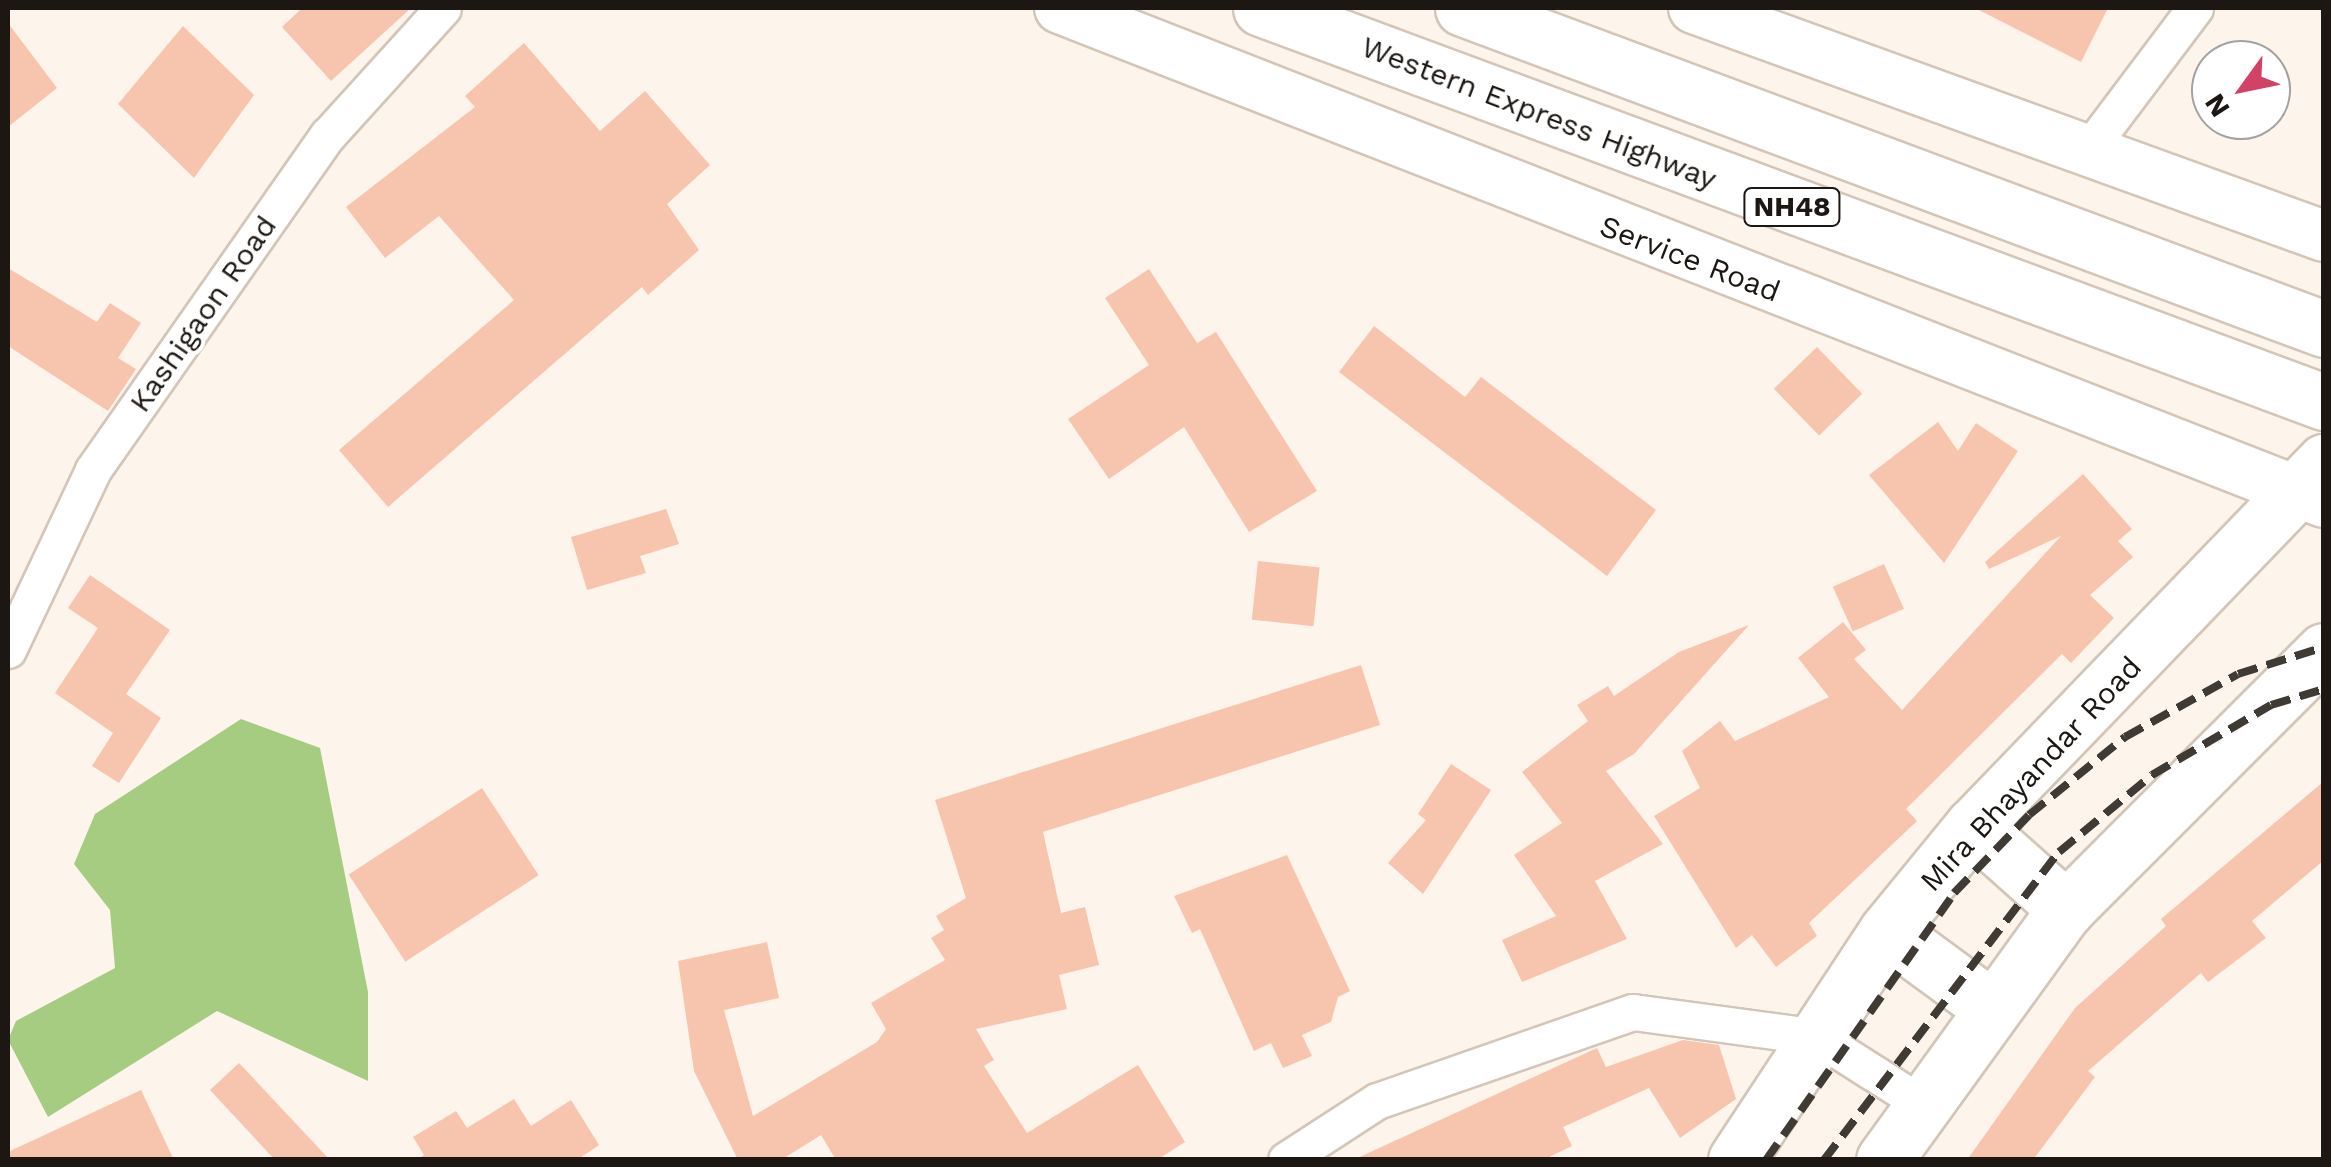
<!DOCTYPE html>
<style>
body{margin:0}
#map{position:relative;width:2331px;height:1167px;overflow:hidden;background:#fdf4ec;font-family:"Work Sans",sans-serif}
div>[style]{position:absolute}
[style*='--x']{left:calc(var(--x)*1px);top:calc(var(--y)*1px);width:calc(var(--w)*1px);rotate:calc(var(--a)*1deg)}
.forest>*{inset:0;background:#a6cc81}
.building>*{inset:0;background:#f7c5ae;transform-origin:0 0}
.roads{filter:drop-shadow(2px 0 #d3c6b8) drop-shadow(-2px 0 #d3c6b8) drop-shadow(0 2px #d3c6b8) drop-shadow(0 -2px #d3c6b8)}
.street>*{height:35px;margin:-17.5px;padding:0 17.5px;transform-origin:17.5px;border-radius:17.5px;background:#fff}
.secondary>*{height:50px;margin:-25px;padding:0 25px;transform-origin:25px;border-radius:25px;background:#fff}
.primary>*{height:55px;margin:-27.5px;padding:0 27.5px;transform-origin:27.5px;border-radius:27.5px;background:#fff}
.highway>*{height:55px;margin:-27.5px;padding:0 27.5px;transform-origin:27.5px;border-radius:27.5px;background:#fff}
.rail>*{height:8px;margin-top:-4px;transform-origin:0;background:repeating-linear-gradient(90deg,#3f3a34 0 20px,transparent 0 30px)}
span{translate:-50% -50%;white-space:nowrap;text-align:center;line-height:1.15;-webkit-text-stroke:8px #fff;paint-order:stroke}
.shield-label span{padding:2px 8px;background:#fff;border:2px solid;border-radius:8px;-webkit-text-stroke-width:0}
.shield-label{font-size:28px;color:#1c1712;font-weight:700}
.street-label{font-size:30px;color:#1c1712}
.frame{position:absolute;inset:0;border:10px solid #1c1712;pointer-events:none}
.north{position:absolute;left:2191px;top:40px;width:100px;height:100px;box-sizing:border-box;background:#fff;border:2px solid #a4a2a0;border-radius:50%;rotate:237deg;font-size:28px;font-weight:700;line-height:40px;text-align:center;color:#1c1712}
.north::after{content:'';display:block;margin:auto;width:35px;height:45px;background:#d14265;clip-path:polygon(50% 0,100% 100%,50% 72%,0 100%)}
</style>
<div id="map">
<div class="forest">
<div style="clip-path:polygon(241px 719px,320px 748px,368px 992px,368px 1081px,217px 1011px,48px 1117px,8px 1040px,16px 1021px,115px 968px,110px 910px,74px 864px,95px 814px)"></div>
</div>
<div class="building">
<div style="clip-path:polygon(302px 8px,411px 8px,331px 81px,282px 27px)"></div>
<div style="clip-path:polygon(1975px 8px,2108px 8px,2081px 62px)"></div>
<div style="clip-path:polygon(8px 23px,57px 88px,8px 127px)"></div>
<div style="clip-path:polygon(183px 26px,254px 95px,194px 178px,118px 104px)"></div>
<div style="clip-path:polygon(524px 43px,600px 131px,645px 91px,710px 165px,667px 204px,699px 250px,648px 295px,642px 287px,388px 507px,339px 450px,514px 300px,439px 216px,385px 258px,346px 207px,475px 107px,465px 96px)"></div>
<div style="clip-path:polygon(8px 268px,97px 322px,110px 303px,141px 323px,118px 358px,136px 369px,108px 411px,8px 346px)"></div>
<div style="clip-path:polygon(1149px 269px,1197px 343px,1216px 332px,1317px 491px,1249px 532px,1184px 427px,1109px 479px,1068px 419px,1149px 365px,1105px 298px)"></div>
<div style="clip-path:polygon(1374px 326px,1465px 397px,1481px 377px,1656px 510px,1607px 576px,1339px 372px)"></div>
<div style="left:1817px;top:347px;width:65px;height:60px;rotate:46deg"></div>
<div style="clip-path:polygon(1938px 422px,1958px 451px,1976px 423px,2018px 451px,1944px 563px,1869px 475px)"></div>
<div style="clip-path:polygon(2083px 474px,2132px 529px,2118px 541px,2133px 557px,2090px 595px,2114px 618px,2071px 663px,2062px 654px,1906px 809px,1917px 821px,1809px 923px,1817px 936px,1776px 967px,1752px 935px,1736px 948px,1654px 816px,1700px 788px,1682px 751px,1720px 721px,1735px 741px,1829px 697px,1798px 658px,1843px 622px,1866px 650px,1854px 659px,1902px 710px,2061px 536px,1989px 569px,1985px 562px)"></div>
<div style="clip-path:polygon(666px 509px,679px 544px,640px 556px,646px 573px,587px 590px,571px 537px)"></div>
<div style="left:1258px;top:561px;width:62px;height:59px;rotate:6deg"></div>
<div style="left:1884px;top:564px;width:49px;height:56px;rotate:66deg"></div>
<div style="clip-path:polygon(90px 575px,170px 630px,126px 694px,161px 718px,119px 783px,92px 766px,113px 733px,55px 693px,98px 628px,68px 608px)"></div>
<div style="clip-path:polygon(1749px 625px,1634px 754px,1606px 771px,1663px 844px,1595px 881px,1627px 939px,1522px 982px,1502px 940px,1556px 916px,1514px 855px,1562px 823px,1522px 772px,1588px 721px,1577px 705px,1608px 686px,1614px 696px,1679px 652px)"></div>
<div style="clip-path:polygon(1361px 665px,1380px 725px,1043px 832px,1061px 913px,1085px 907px,1099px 965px,1059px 975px,1067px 1009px,976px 1029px,994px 1060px,984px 1066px,1027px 1133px,1138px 1065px,1185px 1142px,1157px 1160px,836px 1160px,821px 1135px,781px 1160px,738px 1160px,694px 1071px,678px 961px,767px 942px,779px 998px,724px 1010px,753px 1116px,877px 1042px,886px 1029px,871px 1003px,945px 960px,931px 938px,944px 930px,936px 916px,966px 898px,935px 800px)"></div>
<div style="clip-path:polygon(1451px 764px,1491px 790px,1423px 894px,1388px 863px,1426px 820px,1418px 814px)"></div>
<div style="clip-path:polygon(2324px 781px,2324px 860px,2252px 921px,2266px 938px,2208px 982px,2201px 973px,2088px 1071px,2095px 1077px,2033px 1160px,1967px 1160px,2075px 1008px,2166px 926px,2161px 919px)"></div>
<div style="left:482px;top:788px;width:104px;height:159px;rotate:57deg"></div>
<div style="clip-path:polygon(1287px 855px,1350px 991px,1338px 997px,1331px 1022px,1302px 1035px,1312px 1056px,1283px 1068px,1271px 1043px,1254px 1051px,1200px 929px,1192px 933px,1174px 896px)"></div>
<div style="clip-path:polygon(1683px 1040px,1719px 1045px,1736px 1099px,1680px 1138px,1649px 1088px,1563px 1127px,1572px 1146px,1543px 1160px,1353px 1160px,1597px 1048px,1606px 1067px)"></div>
<div style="clip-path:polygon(239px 1063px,330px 1160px,275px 1160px,210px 1090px)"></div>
<div style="clip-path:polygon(141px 1090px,174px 1160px,8px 1160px,8px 1152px)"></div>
<div style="clip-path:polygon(514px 1099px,531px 1126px,571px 1100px,599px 1145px,577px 1160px,417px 1160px,424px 1155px,413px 1137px,456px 1111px,467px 1128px)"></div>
</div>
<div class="roads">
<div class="street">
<div style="--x:2091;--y:146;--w:173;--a:-53"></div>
<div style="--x:8;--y:650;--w:199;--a:-64.7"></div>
<div style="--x:93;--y:470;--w:409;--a:-55"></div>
<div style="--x:328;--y:135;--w:171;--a:-47.8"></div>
<div style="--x:1286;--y:1160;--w:108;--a:-33"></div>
<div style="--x:1377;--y:1101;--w:271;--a:-19.2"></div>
<div style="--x:1633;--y:1012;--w:186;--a:7.7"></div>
<div style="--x:1817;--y:1037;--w:123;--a:32.4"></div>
</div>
<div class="secondary">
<div style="--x:1060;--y:8;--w:1357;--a:21.35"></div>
<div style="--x:1694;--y:8;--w:670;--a:19.9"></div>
</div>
<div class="primary">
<div style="--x:1973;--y:826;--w:125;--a:41.7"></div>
<div style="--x:1887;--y:931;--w:127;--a:36.3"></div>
<div style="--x:1736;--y:1160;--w:274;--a:-56.6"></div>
<div style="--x:1887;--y:931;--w:136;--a:-50.7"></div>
<div style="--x:1973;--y:826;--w:506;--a:-46.04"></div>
<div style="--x:1884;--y:1160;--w:310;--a:-54.1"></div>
<div style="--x:2066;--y:909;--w:365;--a:-45"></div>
</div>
<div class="highway">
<div style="--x:1261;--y:8;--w:1134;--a:20.34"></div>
<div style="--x:1463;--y:8;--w:919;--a:20.45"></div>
</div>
</div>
<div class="rail">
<div style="--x:1766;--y:1160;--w:327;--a:-54.8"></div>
<div style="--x:1954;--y:893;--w:108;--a:-46.1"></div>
<div style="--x:2029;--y:815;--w:124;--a:-39.1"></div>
<div style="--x:2125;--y:737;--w:129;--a:-29.1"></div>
<div style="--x:2238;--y:674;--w:90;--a:-17.4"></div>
<div style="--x:1824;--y:1160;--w:387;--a:-52.7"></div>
<div style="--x:2059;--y:852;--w:121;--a:-39.6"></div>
<div style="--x:2152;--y:775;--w:138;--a:-30.5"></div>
<div style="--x:2271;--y:705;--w:55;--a:-16.8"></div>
</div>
<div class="shield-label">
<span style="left:1792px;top:207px">NH48</span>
</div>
<div class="street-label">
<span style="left:1539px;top:113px;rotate:21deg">Western Express Highway</span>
<span style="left:1690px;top:259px;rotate:21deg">Service Road</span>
<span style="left:203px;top:314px;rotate:-55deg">Kashigaon Road</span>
<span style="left:2031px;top:774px;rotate:-47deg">Mira Bhayandar Road</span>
</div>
<div class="frame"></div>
<div class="north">N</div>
</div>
